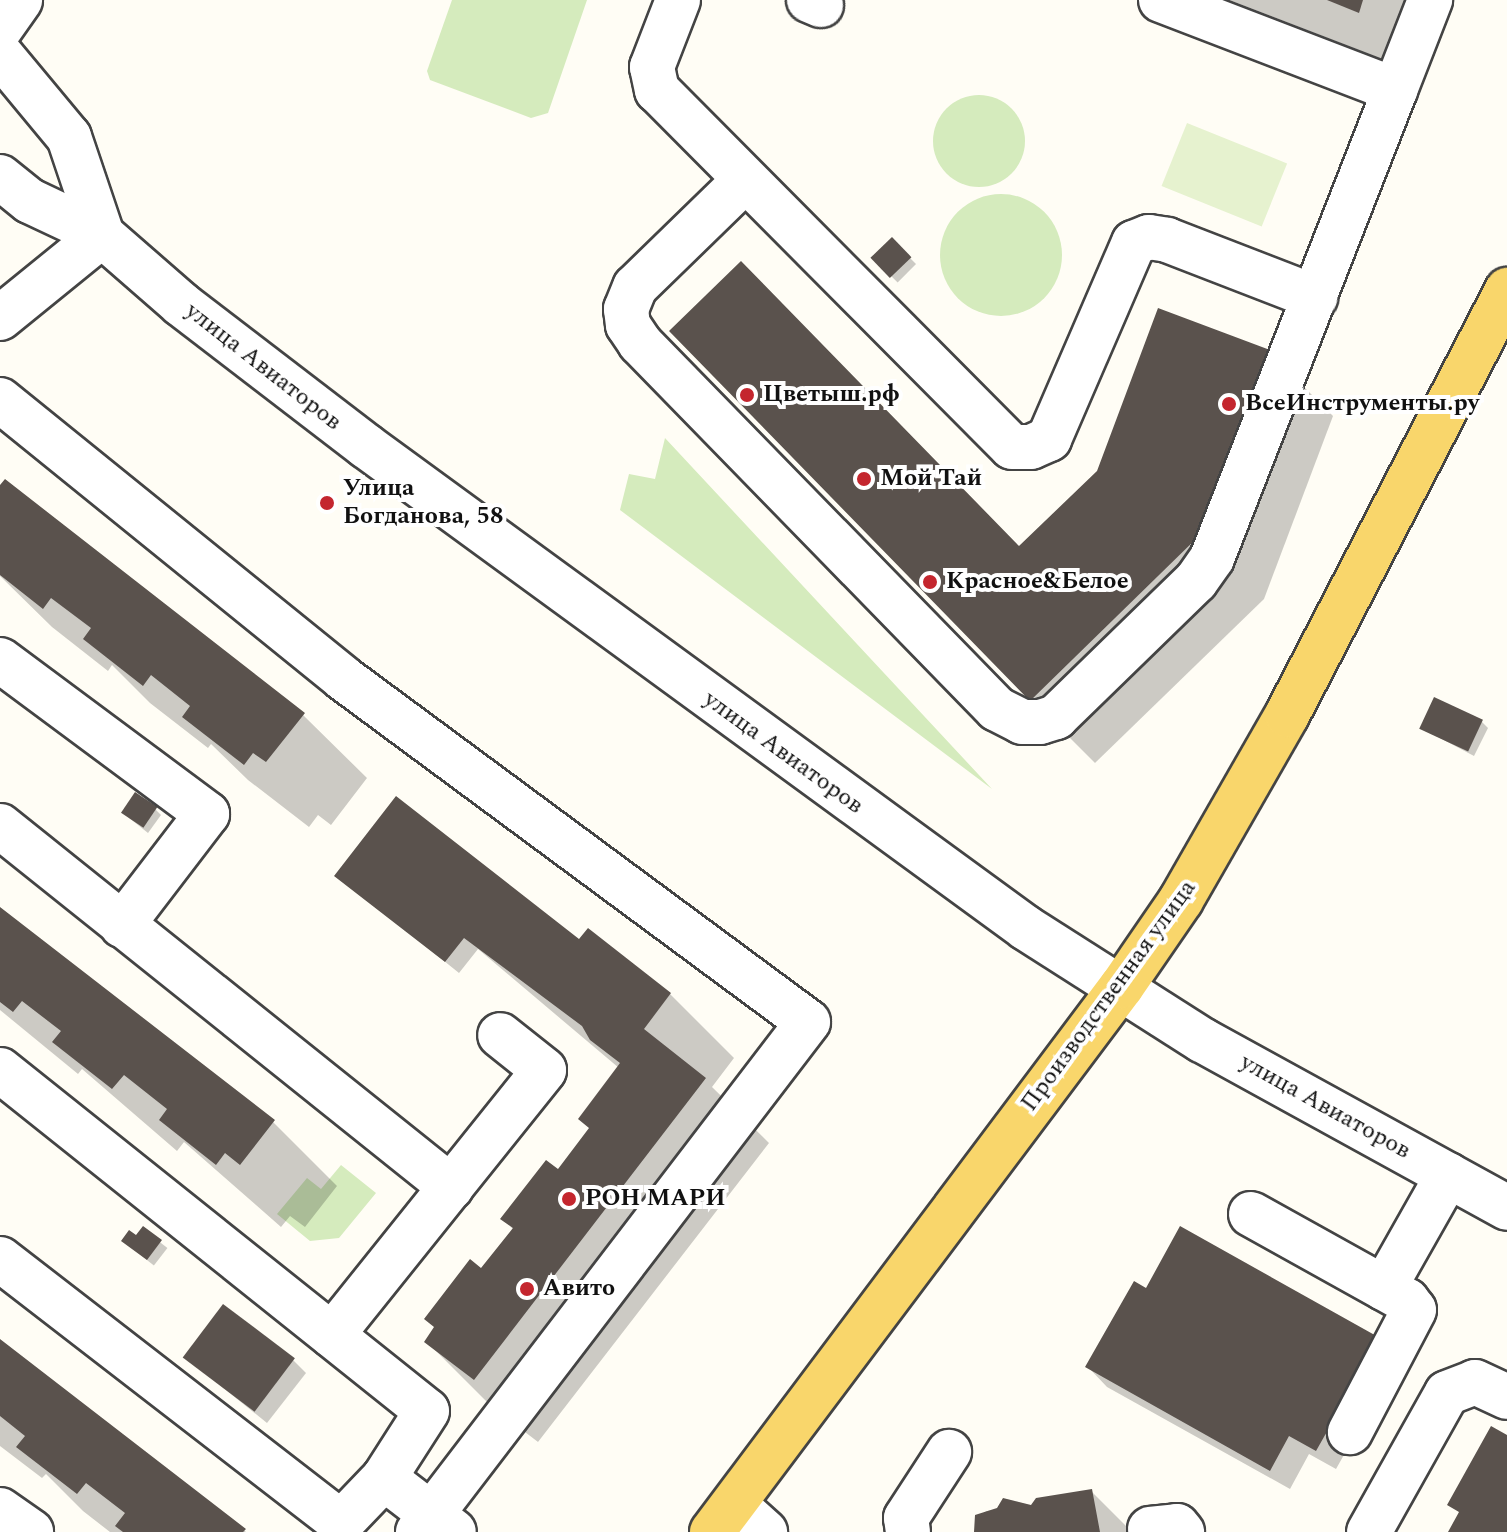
<!DOCTYPE html>
<meta charset="utf-8">
<style>
body{margin:0}
#map{position:relative;width:1507px;height:1532px;overflow:hidden;background:#fffdf5;font-family:Spectral,serif}
div>[style]{position:absolute}
[style*='--x']{left:calc(var(--x)*1px);top:calc(var(--y)*1px);width:calc(var(--w)*1px);rotate:calc(var(--a)*1deg)}
.green>*{inset:0;background:#d5ebbd}
.round{border-radius:50%}
.pitch>*{inset:0;background:#e6f2cf;transform-origin:0 0}
.shadow>*{inset:0;background:#0003;transform-origin:0 0}
.building>*{inset:0;background:#5a524d;transform-origin:0 0}
.roads{filter:drop-shadow(2px 0 #444) drop-shadow(-2px 0 #444) drop-shadow(0 2px #444) drop-shadow(0 -2px #444)}
.minor>*{height:44px;margin:-22px;padding:0 22px;transform-origin:22px;border-radius:22px;background:#fff}
.major>*{height:44px;margin:-22px;padding:0 22px;transform-origin:22px;border-radius:22px;background:#f9d66b}
.dots>*{width:22px;height:22px;translate:-50% -50%;box-sizing:border-box;border:4px solid #fff;border-radius:50%}
span{translate:-50% -50%;white-space:nowrap;text-align:center;line-height:1.15;-webkit-text-stroke:8px #fff;paint-order:stroke}
.street-label{font-size:24px;color:#111}
.poi-label{font-size:24px;color:#111;font-weight:700}
.left{translate:0 -50%;text-align:left}
</style>
<div id="map">
<div class="green">
<div style="clip-path:polygon(452px 0,587px 0,548px 113px,531px 118px,430px 80px,427px 71px)"></div>
<div class="round" style="left:933px;top:95px;width:92px;height:92px"></div>
<div class="round" style="left:940px;top:194px;width:122px;height:122px"></div>
<div style="clip-path:polygon(665px 438px,992px 789px,620px 510px,629px 474px,655px 479px)"></div>
<div style="clip-path:polygon(341px 1165px,376px 1193px,339px 1238px,310px 1241px,277px 1214px,307px 1178px,321px 1189px)"></div>
</div>
<div class="pitch">
<div style="left:1187px;top:123px;width:108px;height:68px;rotate:22deg"></div>
</div>
<div class="shadow">
<div style="clip-path:polygon(1229px 0,1452px 0,1423px 75px)"></div>
<div style="left:892px;top:240px;width:34px;height:26px;rotate:45deg"></div>
<div style="clip-path:polygon(1269px 352px,1333px 416px,1264px 599px,1095px 763px,1031px 699px)"></div>
<div style="clip-path:polygon(0 488px,303px 715px,367px 778px,331px 825px,318px 815px,309px 827px,248px 780px,211px 744px,208px 748px,150px 703px,112px 665px,108px 671px,52px 627px,0 576px)"></div>
<div style="clip-path:polygon(1482px 722px,1488px 728px,1474px 756px,1421px 728px)"></div>
<div style="clip-path:polygon(155px 809px,161px 815px,148px 833px,123px 813px)"></div>
<div style="clip-path:polygon(337px 875px,579px 942px,670px 994px,734px 1058px,712px 1087px,769px 1143px,538px 1442px,491px 1406px,427px 1342px,514px 1230px,503px 1219px,559px 1172px,591px 1130px,619px 1068px,478px 949px,459px 973px)"></div>
<div style="clip-path:polygon(0 910px,273px 1122px,337px 1186px,305px 1227px,290px 1216px,281px 1227px,184px 1142px,177px 1151px,82px 1069px,78px 1074px,0 1010px)"></div>
<div style="left:143px;top:1229px;width:31px;height:22px;rotate:38deg"></div>
<div style="clip-path:polygon(1146px 1291px,1398px 1359px,1336px 1469px,1309px 1454px,1290px 1489px,1107px 1387px,1088px 1367px)"></div>
<div style="clip-path:polygon(0 1341px,246px 1532px,110px 1532px,83px 1511px,46px 1474px,42px 1478px,0 1446px)"></div>
<div style="clip-path:polygon(185px 1357px,293px 1360px,306px 1373px,267px 1423px)"></div>
<div style="clip-path:polygon(1091px 1491px,1132px 1532px,975px 1532px,986px 1511px,1031px 1507px)"></div>
</div>
<div class="building">
<div style="clip-path:polygon(1327px 0,1363px 0,1359px 13px)"></div>
<div style="left:892px;top:237px;width:28px;height:30px;rotate:46deg"></div>
<div style="clip-path:polygon(741px 261px,1019px 546px,1097px 471px,1158px 308px,1270px 350px,1200px 535px,1030px 701px,669px 331px)"></div>
<div style="clip-path:polygon(5px 479px,305px 713px,266px 762px,253px 753px,244px 765px,182px 717px,190px 706px,151px 675px,143px 686px,83px 639px,91px 628px,51px 598px,43px 609px,0 575px,0 485px)"></div>
<div style="left:1434px;top:697px;width:54px;height:35px;rotate:25deg"></div>
<div style="left:135px;top:792px;width:27px;height:25px;rotate:34deg"></div>
<div style="clip-path:polygon(396px 796px,579px 939px,588px 928px,671px 993px,644px 1029px,706px 1078px,474px 1380px,424px 1342px,434px 1327px,424px 1319px,470px 1259px,481px 1268px,513px 1228px,500px 1219px,546px 1160px,558px 1169px,589px 1128px,578px 1119px,620px 1063px,590px 1040px,582px 1026px,464px 938px,445px 962px,334px 876px)"></div>
<div style="clip-path:polygon(0 907px,275px 1120px,240px 1165px,225px 1153px,216px 1165px,159px 1120px,167px 1109px,124px 1075px,112px 1089px,52px 1042px,61px 1031px,22px 1001px,13px 1012px,0 1002px)"></div>
<div style="clip-path:polygon(143px 1226px,162px 1240px,147px 1260px,121px 1241px,129px 1230px,136px 1235px)"></div>
<div style="clip-path:polygon(1180px 1226px,1380px 1338px,1316px 1451px,1289px 1436px,1270px 1471px,1085px 1367px,1134px 1281px,1146px 1288px)"></div>
<div style="left:223px;top:1304px;width:90px;height:67px;rotate:37deg"></div>
<div style="clip-path:polygon(0 1339px,246px 1529px,243px 1532px,123px 1532px,115px 1526px,125px 1513px,86px 1483px,77px 1494px,16px 1447px,25px 1436px,0 1416px)"></div>
<div style="clip-path:polygon(1491px 1426px,1507px 1435px,1507px 1532px,1448px 1532px,1459px 1512px,1447px 1505px)"></div>
<div style="clip-path:polygon(1092px 1489px,1100px 1532px,974px 1532px,975px 1515px,997px 1508px,1003px 1498px,1031px 1505px,1036px 1498px)"></div>
</div>
<div class="roads">
<div class="minor">
<div style="--x:678;--y:0;--w:72;--a:111.2"></div>
<div style="--x:652;--y:67;--w:24;--a:78"></div>
<div style="--x:657;--y:90;--w:503;--a:45.16"></div>
<div style="--x:1012;--y:447;--w:19;--a:0"></div>
<div style="--x:1031;--y:447;--w:20;--a:-24"></div>
<div style="--x:1049;--y:439;--w:214;--a:-66.6"></div>
<div style="--x:1134;--y:243;--w:16;--a:-22"></div>
<div style="--x:1149;--y:237;--w:18;--a:9"></div>
<div style="--x:1167;--y:240;--w:159;--a:21.1"></div>
<div style="--x:809;--y:0;--w:13;--a:23"></div>
<div style="--x:1161;--y:0;--w:251;--a:21"></div>
<div style="--x:1395;--y:90;--w:97;--a:-68.7"></div>
<div style="--x:0;--y:29;--w:35;--a:-55"></div>
<div style="--x:0;--y:54;--w:108;--a:50.3"></div>
<div style="--x:69;--y:137;--w:103;--a:71.4"></div>
<div style="--x:0;--y:177;--w:38;--a:39"></div>
<div style="--x:30;--y:201;--w:80;--a:25.3"></div>
<div style="--x:102;--y:235;--w:105;--a:41.1"></div>
<div style="--x:181;--y:304;--w:233;--a:37.5"></div>
<div style="--x:366;--y:446;--w:817;--a:36.14"></div>
<div style="--x:1026;--y:928;--w:209;--a:32.5"></div>
<div style="--x:1202;--y:1040;--w:348;--a:28.8"></div>
<div style="--x:745;--y:180;--w:153;--a:135.8"></div>
<div style="--x:635;--y:287;--w:24;--a:112"></div>
<div style="--x:626;--y:309;--w:16;--a:83"></div>
<div style="--x:628;--y:325;--w:22;--a:56"></div>
<div style="--x:640;--y:343;--w:511;--a:45.71"></div>
<div style="--x:997;--y:709;--w:28;--a:27"></div>
<div style="--x:1022;--y:722;--w:18;--a:0"></div>
<div style="--x:1040;--y:722;--w:17;--a:-17"></div>
<div style="--x:1056;--y:717;--w:195;--a:-44.2"></div>
<div style="--x:1196;--y:581;--w:28;--a:-55"></div>
<div style="--x:1212;--y:558;--w:503;--a:-68.64"></div>
<div style="--x:0;--y:318;--w:132;--a:-39.1"></div>
<div style="--x:0;--y:400;--w:442;--a:39"></div>
<div style="--x:343;--y:678;--w:578;--a:36.49"></div>
<div style="--x:808;--y:1022;--w:642;--a:127.41"></div>
<div style="--x:0;--y:660;--w:258;--a:36.6"></div>
<div style="--x:207;--y:814;--w:140;--a:127.4"></div>
<div style="--x:0;--y:826;--w:578;--a:38.68"></div>
<div style="--x:0;--y:1070;--w:546;--a:38.61"></div>
<div style="--x:427;--y:1411;--w:80;--a:122.7"></div>
<div style="--x:384;--y:1478;--w:88;--a:37.6"></div>
<div style="--x:1251;--y:1214;--w:179;--a:29.1"></div>
<div style="--x:1407;--y:1301;--w:11;--a:52"></div>
<div style="--x:1414;--y:1310;--w:138;--a:117.7"></div>
<div style="--x:0;--y:1259;--w:431;--a:37.7"></div>
<div style="--x:341;--y:1523;--w:62;--a:-46.3"></div>
<div style="--x:1384;--y:1288;--w:130;--a:-60.5"></div>
<div style="--x:332;--y:1335;--w:339;--a:-51.3"></div>
<div style="--x:544;--y:1070;--w:56;--a:-141.5"></div>
<div style="--x:734;--y:1504;--w:42;--a:42.1"></div>
<div style="--x:0;--y:1510;--w:38;--a:35"></div>
<div style="--x:1150;--y:1529;--w:27;--a:-6"></div>
<div style="--x:1177;--y:1526;--w:8;--a:50"></div>
<div style="--x:908;--y:1532;--w:14;--a:-98"></div>
<div style="--x:906;--y:1518;--w:79;--a:-56.9"></div>
<div style="--x:1369;--y:1532;--w:159;--a:-60.7"></div>
<div style="--x:1447;--y:1393;--w:30;--a:-21"></div>
<div style="--x:1475;--y:1382;--w:35;--a:25"></div>
</div>
<div class="major">
<div style="--x:712;--y:1532;--w:683;--a:-53.1"></div>
<div style="--x:1122;--y:986;--w:104;--a:-55.5"></div>
<div style="--x:1181;--y:900;--w:213;--a:-60.2"></div>
<div style="--x:1287;--y:715;--w:479;--a:-62.6"></div>
</div>
</div>
<div class="dots">
<div style="left:747px;top:395px;background:#c4262e"></div>
<div style="left:1229px;top:404px;background:#c4262e"></div>
<div style="left:864px;top:479px;background:#c4262e"></div>
<div style="left:327px;top:503px;background:#c4262e"></div>
<div style="left:930px;top:582px;background:#c4262e"></div>
<div style="left:569px;top:1199px;background:#c4262e"></div>
<div style="left:527px;top:1289px;background:#c4262e"></div>
</div>
<div class="street-label">
<span style="left:263px;top:367px;rotate:38deg">улица Авиаторов</span>
<span style="left:783px;top:753px;rotate:36deg">улица Авиаторов</span>
<span style="left:1109px;top:996px;rotate:-54deg">Производственная улица</span>
<span style="left:1325px;top:1107px;rotate:29deg">улица Авиаторов</span>
</div>
<div class="poi-label">
<span class="left" style="left:763px;top:395px">Цветыш.рф</span>
<span class="left" style="left:1245px;top:404px">ВсеИнструменты.ру</span>
<span class="left" style="left:880px;top:479px">Мой Тай</span>
<span class="left" style="left:343px;top:503px">Улица<br>Богданова, 58</span>
<span class="left" style="left:946px;top:582px">Красное&amp;Белое</span>
<span class="left" style="left:585px;top:1199px">РОН МАРИ</span>
<span class="left" style="left:543px;top:1289px">Авито</span>
</div>
</div>
